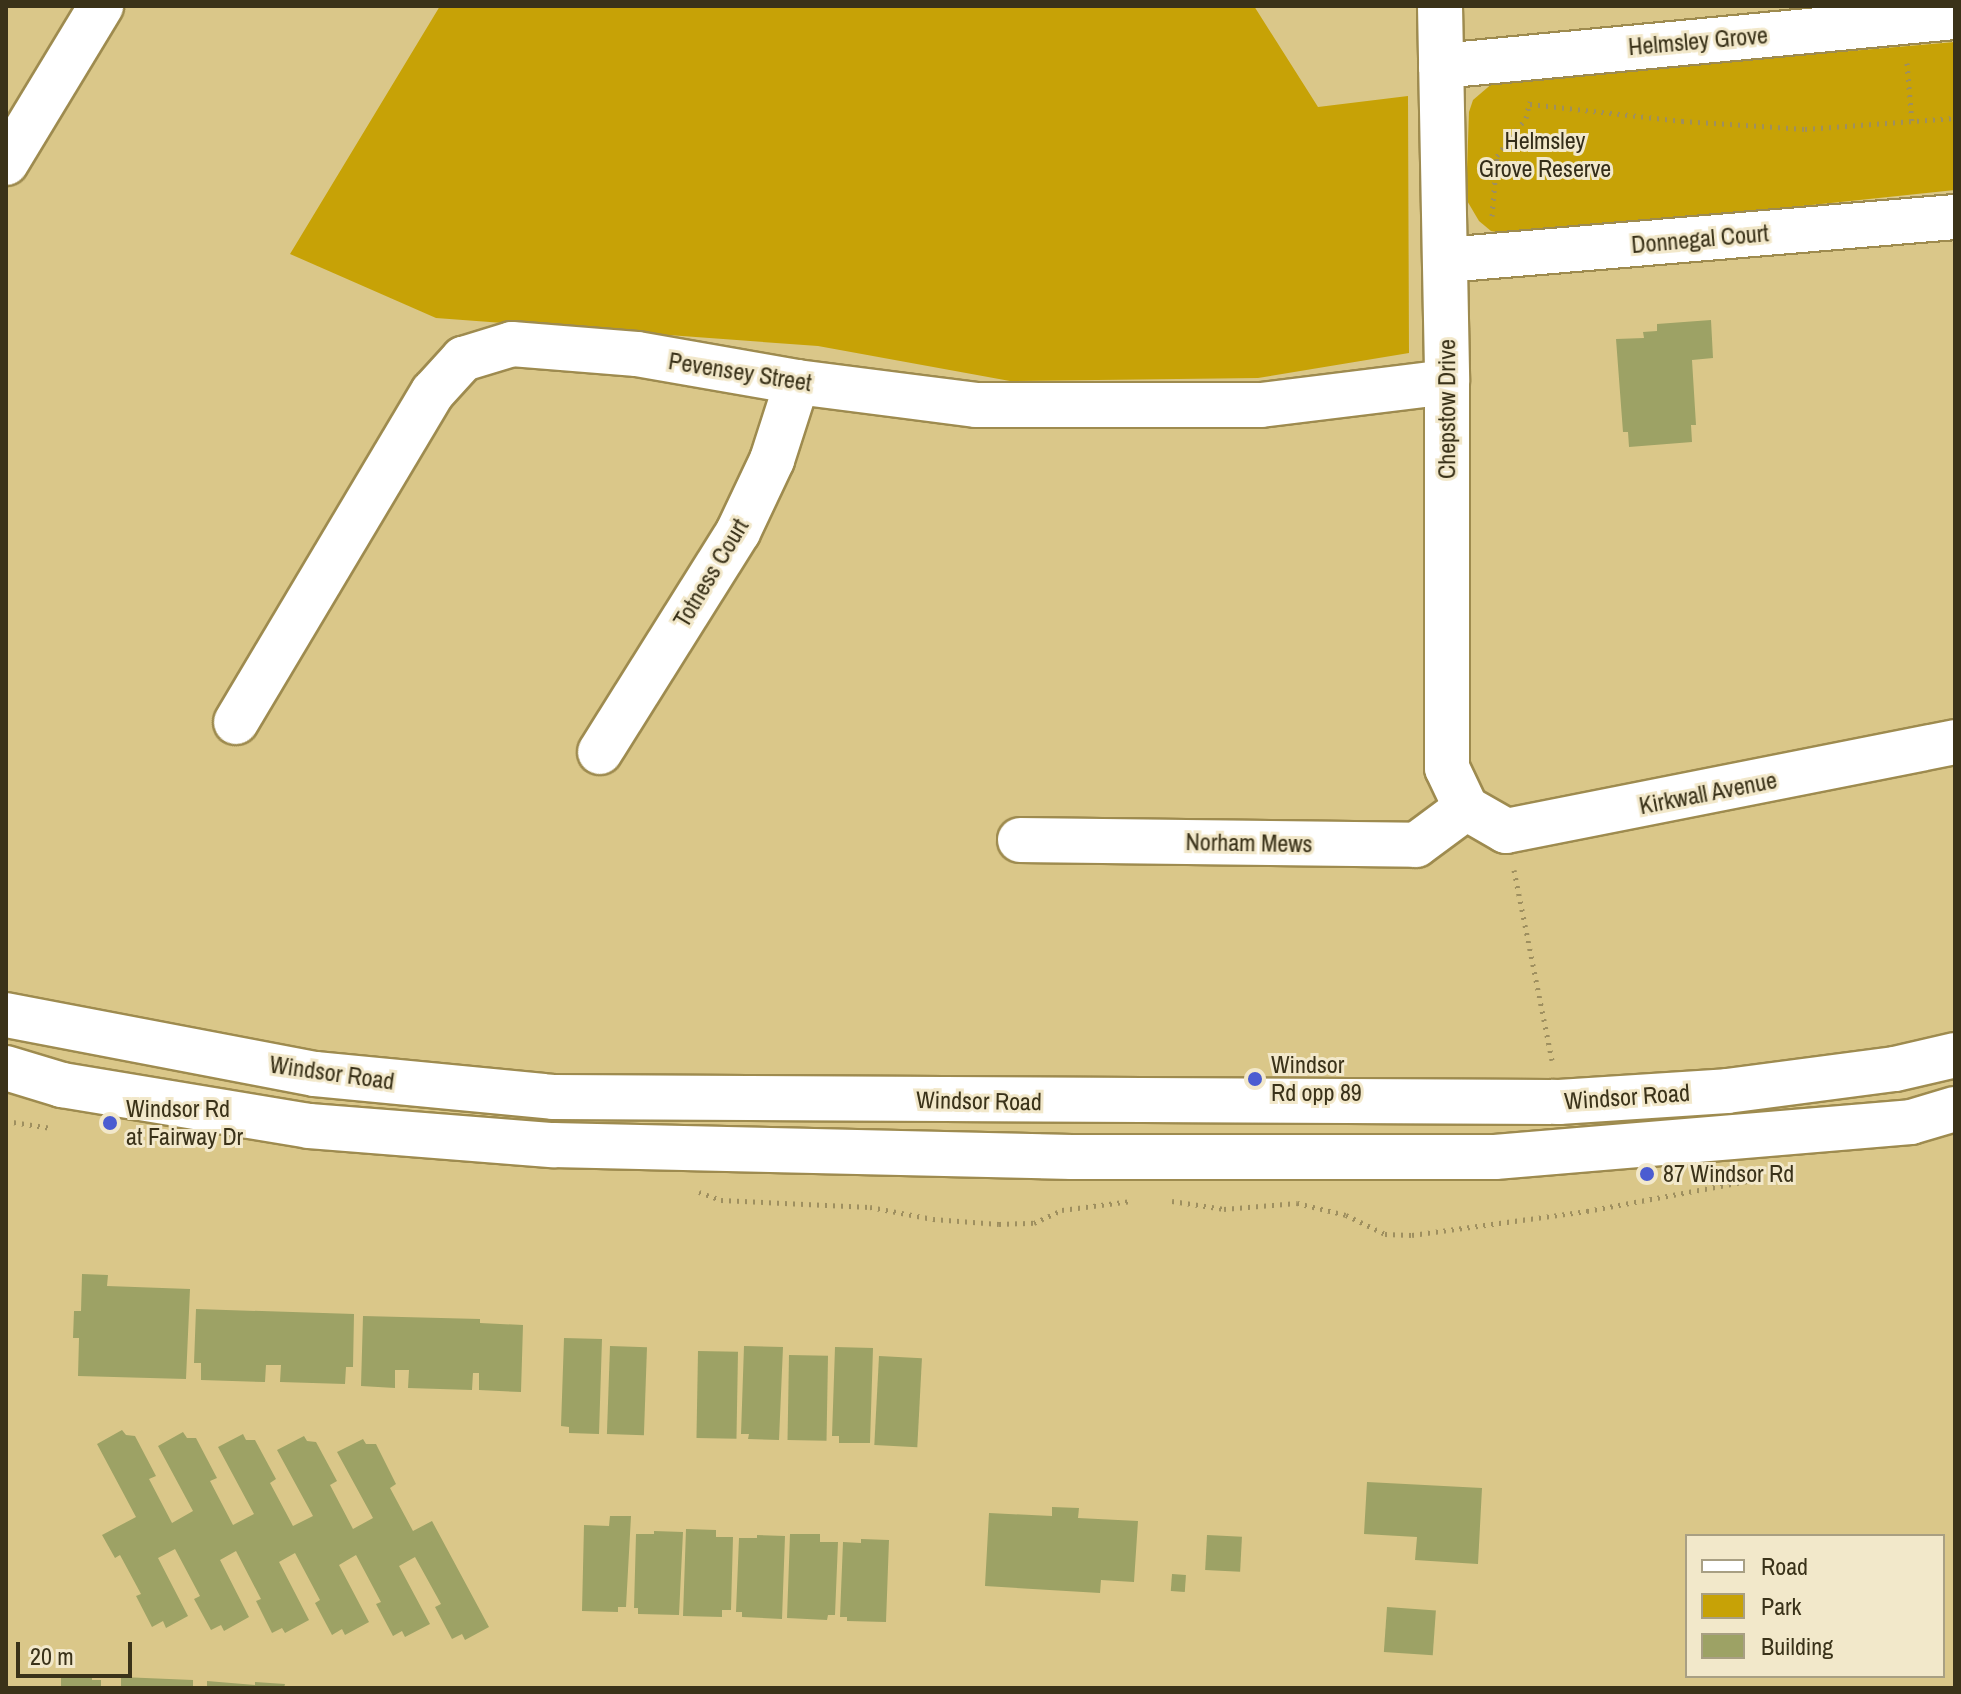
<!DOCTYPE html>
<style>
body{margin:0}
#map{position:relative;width:1961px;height:1694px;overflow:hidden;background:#dac789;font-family:"Archivo Narrow",sans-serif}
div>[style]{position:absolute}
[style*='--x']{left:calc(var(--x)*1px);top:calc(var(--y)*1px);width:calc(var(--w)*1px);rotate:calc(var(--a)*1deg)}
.green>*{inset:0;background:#c7a206}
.building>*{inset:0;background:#9da265;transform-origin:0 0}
.path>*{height:5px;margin-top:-2.5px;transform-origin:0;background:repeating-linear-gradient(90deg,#9e8f5f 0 2px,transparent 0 8px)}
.roads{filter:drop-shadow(2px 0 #9e8b4f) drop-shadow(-2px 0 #9e8b4f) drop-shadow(0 2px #9e8b4f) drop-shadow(0 -2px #9e8b4f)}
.minor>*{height:44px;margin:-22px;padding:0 22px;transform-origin:22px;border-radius:22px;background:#fff}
.major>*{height:44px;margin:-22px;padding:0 22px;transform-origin:22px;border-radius:22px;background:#fff}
.dots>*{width:22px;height:22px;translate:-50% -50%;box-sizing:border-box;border:4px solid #f2e8ca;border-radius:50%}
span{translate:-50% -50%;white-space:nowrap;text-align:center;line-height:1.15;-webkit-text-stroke:6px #f2e8ca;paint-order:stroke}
.street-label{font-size:24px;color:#3a3219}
.park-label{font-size:24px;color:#342d18}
.poi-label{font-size:24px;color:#3a3219}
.left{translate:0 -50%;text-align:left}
.frame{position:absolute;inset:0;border:8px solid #3a3219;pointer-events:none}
.legend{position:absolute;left:1685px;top:1534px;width:260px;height:144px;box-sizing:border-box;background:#f2e8ca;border:2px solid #a89f83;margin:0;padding:10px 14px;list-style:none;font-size:24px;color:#3a3219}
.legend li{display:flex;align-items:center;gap:16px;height:40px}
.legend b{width:40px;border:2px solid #a89f83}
.scale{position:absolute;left:16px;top:1642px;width:116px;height:36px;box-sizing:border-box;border:4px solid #3a3219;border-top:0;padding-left:10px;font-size:24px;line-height:28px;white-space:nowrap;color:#3a3219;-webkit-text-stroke:6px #f2e8ca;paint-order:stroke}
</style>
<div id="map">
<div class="green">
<div style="clip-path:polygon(440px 6px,1254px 6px,1318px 107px,1408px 96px,1409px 353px,1258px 378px,1010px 381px,818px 346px,436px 318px,290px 254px)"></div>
<div style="clip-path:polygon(1955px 42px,1955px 190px,1517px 236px,1491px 231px,1479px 221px,1466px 199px,1469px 112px,1473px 100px,1494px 82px)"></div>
</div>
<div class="building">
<div style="clip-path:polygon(1711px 320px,1713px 358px,1692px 360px,1696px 425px,1691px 425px,1692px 442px,1629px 447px,1628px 432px,1623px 432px,1616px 339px,1644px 338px,1643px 332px,1657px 331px,1657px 324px)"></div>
<div style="clip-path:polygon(82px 1274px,108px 1275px,107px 1286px,190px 1289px,186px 1379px,78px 1376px,79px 1338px,73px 1338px,74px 1311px,81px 1311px)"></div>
<div style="clip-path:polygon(196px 1309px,354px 1314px,353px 1367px,346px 1367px,345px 1384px,280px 1382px,281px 1365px,266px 1365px,265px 1382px,201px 1380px,201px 1363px,194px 1363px)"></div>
<div style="clip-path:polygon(363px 1316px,480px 1319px,480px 1323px,523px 1325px,521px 1392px,479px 1390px,479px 1373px,473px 1373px,472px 1390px,408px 1388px,409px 1370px,395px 1370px,395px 1388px,361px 1386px)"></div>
<div style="clip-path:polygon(564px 1338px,602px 1339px,599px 1434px,569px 1433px,569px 1427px,561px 1426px)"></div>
<div style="left:610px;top:1346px;width:37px;height:88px;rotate:2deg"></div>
<div style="clip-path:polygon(744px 1346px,783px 1347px,779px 1440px,748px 1439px,749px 1434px,741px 1434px)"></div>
<div style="clip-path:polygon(835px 1347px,873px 1348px,870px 1443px,839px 1443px,839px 1436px,832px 1436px)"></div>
<div style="left:698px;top:1351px;width:40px;height:87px;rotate:1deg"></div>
<div style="left:789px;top:1355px;width:39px;height:85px;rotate:1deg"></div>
<div style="left:879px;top:1356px;width:43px;height:89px;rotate:3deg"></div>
<div style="clip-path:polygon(122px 1430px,126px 1435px,135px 1436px,156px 1476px,149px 1479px,172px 1523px,193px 1511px,158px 1446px,183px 1432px,187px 1438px,196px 1438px,217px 1478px,210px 1481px,233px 1525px,254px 1514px,218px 1447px,243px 1434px,246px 1440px,255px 1440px,276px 1479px,270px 1483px,293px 1526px,313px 1516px,277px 1450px,304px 1436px,307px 1441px,316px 1442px,337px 1481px,330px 1485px,353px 1529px,373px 1518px,337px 1452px,363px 1439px,366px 1444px,376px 1444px,396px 1484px,390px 1488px,413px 1531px,432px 1521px,489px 1627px,465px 1640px,462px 1634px,452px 1639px,435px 1607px,441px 1604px,415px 1557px,399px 1566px,430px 1624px,405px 1637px,402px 1631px,393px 1636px,376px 1604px,381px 1602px,356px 1555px,339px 1565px,369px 1622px,345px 1635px,342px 1629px,332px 1635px,315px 1603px,320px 1600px,295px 1553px,279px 1562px,309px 1620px,285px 1633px,282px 1628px,272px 1633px,256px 1601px,261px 1599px,236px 1551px,220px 1560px,249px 1617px,224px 1631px,221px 1625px,211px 1630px,194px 1599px,200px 1596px,175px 1549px,158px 1558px,188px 1616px,166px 1628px,163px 1621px,152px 1627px,136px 1596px,141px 1594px,120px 1555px,115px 1558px,102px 1535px,136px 1517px,97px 1444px)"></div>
<div style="clip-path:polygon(1367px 1482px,1482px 1488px,1478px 1564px,1415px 1560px,1417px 1537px,1364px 1534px)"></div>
<div style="clip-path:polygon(1052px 1507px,1079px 1508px,1078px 1518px,1138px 1521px,1134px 1582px,1101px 1580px,1100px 1593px,985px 1586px,989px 1513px,1052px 1516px)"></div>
<div style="clip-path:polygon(610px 1516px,631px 1516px,626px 1607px,618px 1607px,618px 1612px,582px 1611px,584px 1525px,609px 1526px)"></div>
<div style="clip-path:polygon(686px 1529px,716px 1530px,716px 1537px,733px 1537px,731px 1610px,722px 1610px,722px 1617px,683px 1616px)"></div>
<div style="clip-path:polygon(654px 1531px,683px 1532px,679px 1615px,638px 1614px,638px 1608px,634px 1608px,636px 1534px,654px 1534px)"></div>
<div style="clip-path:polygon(790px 1534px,820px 1534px,820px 1542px,838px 1542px,835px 1615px,828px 1615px,827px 1620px,787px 1618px)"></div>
<div style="clip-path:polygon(757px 1535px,785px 1536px,782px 1619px,742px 1617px,742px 1612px,736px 1612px,739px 1538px,757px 1538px)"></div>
<div style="left:1207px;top:1535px;width:35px;height:35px;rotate:3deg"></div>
<div style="clip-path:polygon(861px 1539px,889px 1540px,886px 1622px,847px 1621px,847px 1617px,840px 1617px,843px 1542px,861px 1543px)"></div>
<div style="left:1172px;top:1574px;width:14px;height:17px;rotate:4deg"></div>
<div style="left:1387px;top:1607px;width:49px;height:45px;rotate:4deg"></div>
<div style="clip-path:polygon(61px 1675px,92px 1676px,92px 1680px,101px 1680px,101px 1688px,61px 1688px)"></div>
<div style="clip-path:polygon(121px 1677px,193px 1680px,193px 1688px,121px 1688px)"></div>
<div style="clip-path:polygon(207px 1681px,255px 1685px,255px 1682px,285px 1684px,284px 1688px,207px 1688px)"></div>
</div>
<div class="path">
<div style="--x:1907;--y:63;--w:59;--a:85.2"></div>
<div style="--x:1530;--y:104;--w:153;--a:6.4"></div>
<div style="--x:1682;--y:121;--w:123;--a:3.7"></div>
<div style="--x:1805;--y:129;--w:150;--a:-4.2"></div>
<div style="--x:1492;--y:216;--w:60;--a:-85.2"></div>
<div style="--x:1497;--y:156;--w:48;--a:-52.7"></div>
<div style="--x:1526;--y:118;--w:17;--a:-77"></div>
<div style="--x:1514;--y:870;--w:194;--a:78.7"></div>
<div style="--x:6;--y:1121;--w:46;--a:8.8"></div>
<div style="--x:699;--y:1192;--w:23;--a:20"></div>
<div style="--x:721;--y:1200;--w:149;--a:2.7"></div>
<div style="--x:870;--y:1207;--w:64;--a:10.8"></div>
<div style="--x:933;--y:1219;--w:66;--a:4.3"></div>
<div style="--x:999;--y:1224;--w:35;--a:-2"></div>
<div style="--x:1034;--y:1223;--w:31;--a:-25"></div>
<div style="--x:1062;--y:1210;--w:70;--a:-7.4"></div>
<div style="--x:1172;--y:1201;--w:53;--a:8.7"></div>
<div style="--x:1224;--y:1209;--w:73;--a:-4.7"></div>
<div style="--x:1297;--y:1203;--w:50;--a:13.8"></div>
<div style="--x:1346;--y:1215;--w:43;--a:26"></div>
<div style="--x:1385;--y:1234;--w:27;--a:2"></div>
<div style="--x:1412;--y:1235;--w:177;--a:-7.8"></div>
<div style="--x:1587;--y:1211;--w:163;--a:-10.6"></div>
</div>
<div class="roads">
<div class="minor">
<div style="--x:1440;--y:6;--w:376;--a:88.9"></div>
<div style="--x:1447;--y:382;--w:386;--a:90"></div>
<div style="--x:1447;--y:768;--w:44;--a:64.6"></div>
<div style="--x:1441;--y:66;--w:516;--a:-5.45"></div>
<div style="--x:6;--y:163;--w:184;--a:-58.8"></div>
<div style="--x:1445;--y:260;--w:512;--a:-4.82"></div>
<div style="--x:236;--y:722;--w:384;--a:-59.2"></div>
<div style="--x:433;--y:392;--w:45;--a:-47.7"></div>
<div style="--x:463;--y:359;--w:51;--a:-17"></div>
<div style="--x:512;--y:344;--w:125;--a:4.6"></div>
<div style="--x:637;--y:354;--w:162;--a:9.9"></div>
<div style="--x:797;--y:382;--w:180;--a:7.3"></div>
<div style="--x:976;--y:405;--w:285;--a:0"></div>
<div style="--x:1261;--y:405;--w:187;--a:-7"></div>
<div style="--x:600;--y:752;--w:260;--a:-57.9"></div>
<div style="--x:738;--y:532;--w:80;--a:-64.7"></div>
<div style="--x:772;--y:460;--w:82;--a:-72.2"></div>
<div style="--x:1466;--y:808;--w:46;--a:29.9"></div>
<div style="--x:1506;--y:831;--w:458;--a:-11.2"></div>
<div style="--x:1020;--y:840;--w:396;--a:0.7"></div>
<div style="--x:1416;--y:845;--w:62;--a:-36.5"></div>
</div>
<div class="major">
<div style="--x:6;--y:1015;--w:315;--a:10.8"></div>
<div style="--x:315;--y:1074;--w:239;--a:5.5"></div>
<div style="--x:553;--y:1097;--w:1006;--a:0.28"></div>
<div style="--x:1559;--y:1102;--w:168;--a:-3.7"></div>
<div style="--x:1727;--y:1091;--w:169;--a:-7.5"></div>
<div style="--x:1895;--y:1069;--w:62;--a:-13.1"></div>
<div style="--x:6;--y:1068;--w:59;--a:16.9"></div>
<div style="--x:62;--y:1085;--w:250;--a:9.4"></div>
<div style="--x:309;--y:1126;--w:245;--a:4.5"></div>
<div style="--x:553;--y:1145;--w:519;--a:1.32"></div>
<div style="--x:1072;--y:1157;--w:423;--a:0"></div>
<div style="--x:1495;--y:1157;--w:417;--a:-4.8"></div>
<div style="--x:1911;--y:1122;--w:46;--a:-16.5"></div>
</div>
</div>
<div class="dots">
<div style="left:1255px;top:1079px;background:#4b5cd1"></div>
<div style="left:110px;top:1123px;background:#4b5cd1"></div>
<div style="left:1647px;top:1174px;background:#4b5cd1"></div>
</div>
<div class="street-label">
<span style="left:1698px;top:41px;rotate:-5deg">Helmsley Grove</span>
<span style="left:1700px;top:239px;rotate:-5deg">Donnegal Court</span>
<span style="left:740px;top:372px;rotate:9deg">Pevensey Street</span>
<span style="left:1447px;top:409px;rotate:-90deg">Chepstow Drive</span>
<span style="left:711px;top:573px;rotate:-59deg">Totness Court</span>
<span style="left:1708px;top:793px;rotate:-11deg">Kirkwall Avenue</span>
<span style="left:1249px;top:843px;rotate:1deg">Norham Mews</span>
<span style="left:332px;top:1073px;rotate:8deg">Windsor Road</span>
<span style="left:1627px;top:1097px;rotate:-4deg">Windsor Road</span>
<span style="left:979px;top:1101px;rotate:1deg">Windsor Road</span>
</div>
<div class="park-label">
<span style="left:1545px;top:155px">Helmsley<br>Grove Reserve</span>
</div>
<div class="poi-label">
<span class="left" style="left:1271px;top:1079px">Windsor<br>Rd opp 89</span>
<span class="left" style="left:126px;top:1123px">Windsor Rd<br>at Fairway Dr</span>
<span class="left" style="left:1663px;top:1174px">87 Windsor Rd</span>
</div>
<div class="frame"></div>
<ul class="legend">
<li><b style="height:10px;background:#fff"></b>Road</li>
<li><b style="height:22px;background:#c7a206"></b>Park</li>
<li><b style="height:22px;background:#9da265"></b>Building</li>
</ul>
<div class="scale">20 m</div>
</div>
